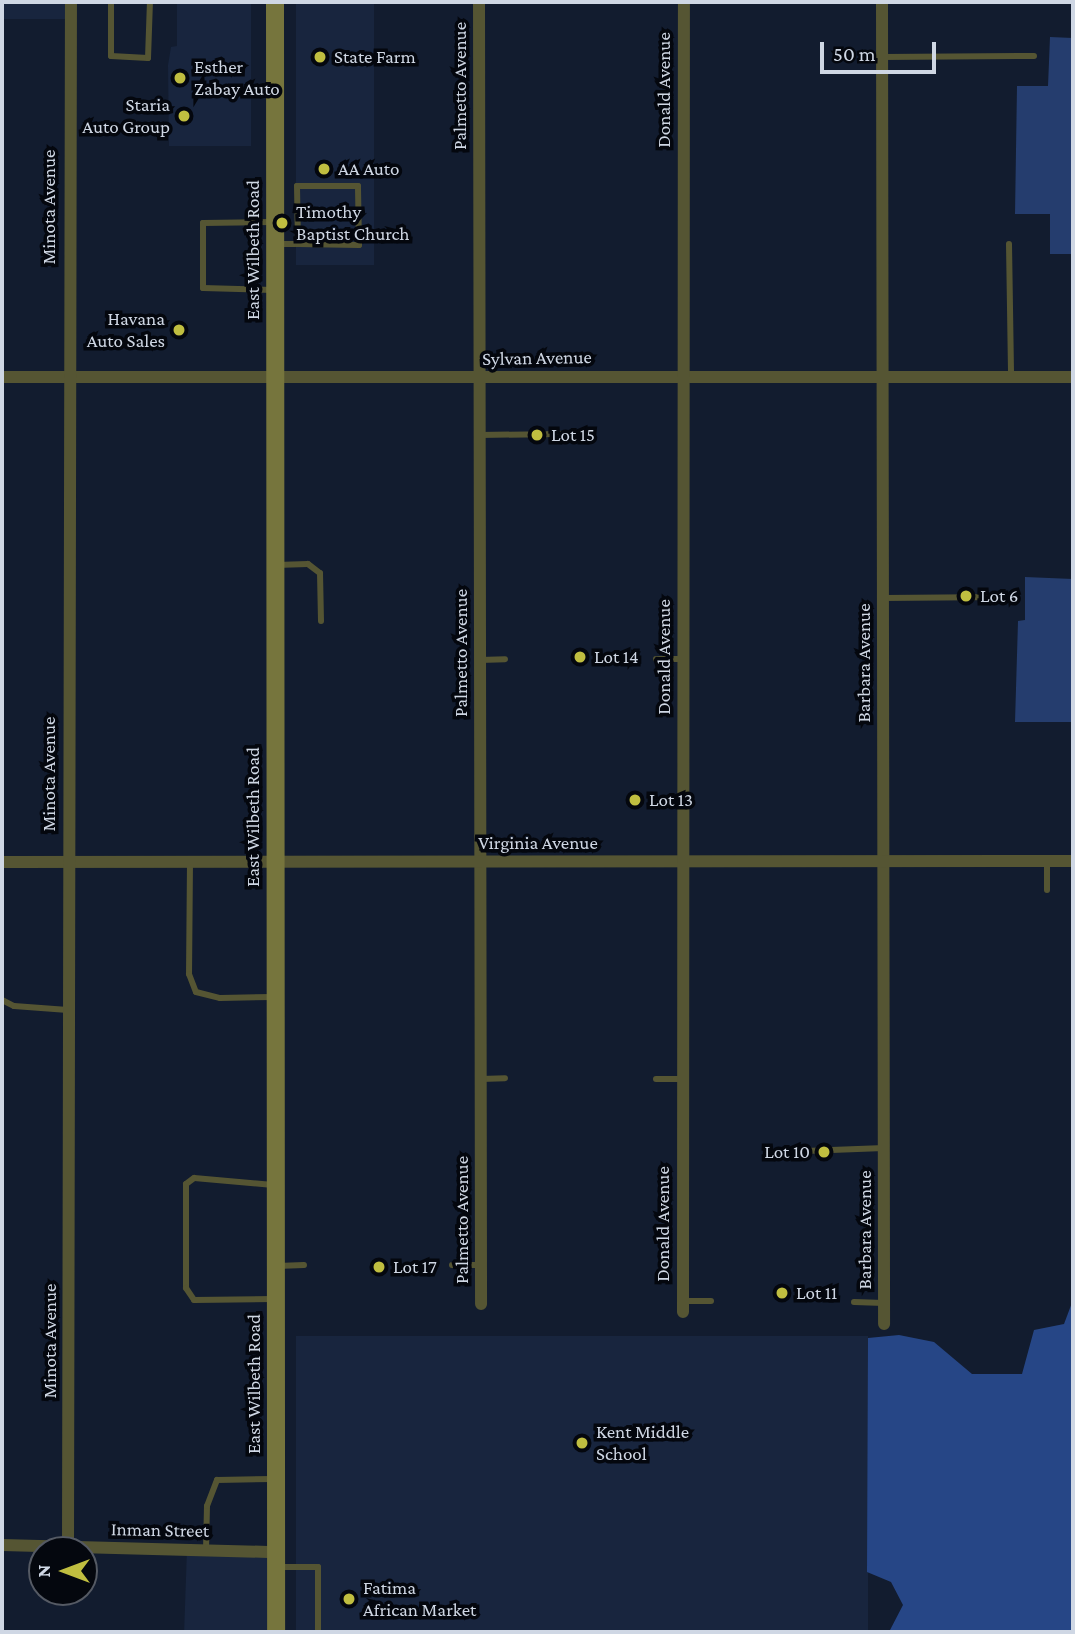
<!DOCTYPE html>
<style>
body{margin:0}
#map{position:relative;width:1075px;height:1634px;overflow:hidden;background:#121c2f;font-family:"Crimson Pro",serif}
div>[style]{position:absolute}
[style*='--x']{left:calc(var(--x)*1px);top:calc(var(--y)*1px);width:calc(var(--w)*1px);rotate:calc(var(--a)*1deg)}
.built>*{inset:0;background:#18253e;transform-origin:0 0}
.green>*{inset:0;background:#253d6e}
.forest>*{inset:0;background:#264686}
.service>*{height:6px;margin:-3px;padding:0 3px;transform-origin:3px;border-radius:3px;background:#553}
.minor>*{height:12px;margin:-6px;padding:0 6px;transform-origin:6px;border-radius:6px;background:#553}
.secondary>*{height:18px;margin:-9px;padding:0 9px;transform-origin:9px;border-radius:9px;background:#76753d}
.dots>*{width:19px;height:19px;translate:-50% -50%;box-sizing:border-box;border:4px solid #04070e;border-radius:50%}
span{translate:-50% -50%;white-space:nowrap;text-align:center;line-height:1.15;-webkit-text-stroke:7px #04070e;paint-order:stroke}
.poi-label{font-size:19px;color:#cfd7e4}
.left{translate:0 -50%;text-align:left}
.right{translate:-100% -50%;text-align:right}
.street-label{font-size:19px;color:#cfd7e4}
.frame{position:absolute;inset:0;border:4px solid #cfd7e4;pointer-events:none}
.north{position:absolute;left:28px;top:1536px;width:70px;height:70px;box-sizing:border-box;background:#04070e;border:2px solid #555a64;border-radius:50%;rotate:270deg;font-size:19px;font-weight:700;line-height:28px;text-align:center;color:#cfd7e4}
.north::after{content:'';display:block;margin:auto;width:24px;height:32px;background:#c0be40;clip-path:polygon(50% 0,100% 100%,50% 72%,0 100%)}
.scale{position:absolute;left:820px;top:42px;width:116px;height:32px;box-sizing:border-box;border:4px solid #cfd7e4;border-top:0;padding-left:9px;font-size:21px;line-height:24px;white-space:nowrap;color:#cfd7e4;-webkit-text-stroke:5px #04070e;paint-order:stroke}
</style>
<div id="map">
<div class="built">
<div style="left:2px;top:2px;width:69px;height:17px"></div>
<div style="clip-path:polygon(177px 2px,251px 2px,251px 146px,169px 146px,168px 65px,171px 47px,177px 46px)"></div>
<div style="left:296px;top:2px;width:78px;height:263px"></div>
<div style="left:296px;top:1336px;width:572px;height:296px"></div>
<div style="left:187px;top:1549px;width:88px;height:83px;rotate:2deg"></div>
</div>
<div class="green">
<div style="clip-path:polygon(1050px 37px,1073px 38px,1073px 254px,1050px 254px,1050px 214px,1015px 214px,1017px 86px,1048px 86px)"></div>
<div style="clip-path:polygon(1025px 577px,1073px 579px,1073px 722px,1015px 722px,1018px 621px,1025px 620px)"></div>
</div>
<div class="forest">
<div style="clip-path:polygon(1073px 1300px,1073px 1632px,889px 1632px,903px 1605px,891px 1582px,867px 1572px,868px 1338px,899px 1335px,934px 1342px,972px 1374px,1022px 1374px,1034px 1330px,1064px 1324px)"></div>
</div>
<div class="service">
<div style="--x:111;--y:2;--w:54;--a:90"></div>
<div style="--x:111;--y:56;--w:37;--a:3"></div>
<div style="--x:148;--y:58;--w:56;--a:-88"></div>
<div style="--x:882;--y:57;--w:152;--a:-0.4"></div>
<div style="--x:272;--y:222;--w:69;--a:179.2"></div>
<div style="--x:203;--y:223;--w:65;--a:90"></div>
<div style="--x:203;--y:288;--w:71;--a:1.6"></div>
<div style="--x:276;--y:244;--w:22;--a:0"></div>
<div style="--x:298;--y:244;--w:61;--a:0.9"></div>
<div style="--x:359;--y:245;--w:59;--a:-91"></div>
<div style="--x:358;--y:186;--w:61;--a:180"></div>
<div style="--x:297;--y:186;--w:58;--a:89"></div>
<div style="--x:1009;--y:244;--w:132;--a:89.1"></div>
<div style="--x:479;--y:435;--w:83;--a:-0.7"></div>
<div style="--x:276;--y:565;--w:32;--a:-2"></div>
<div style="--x:308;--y:564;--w:15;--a:37"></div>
<div style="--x:320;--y:573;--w:48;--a:88.8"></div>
<div style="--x:883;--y:598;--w:118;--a:-0.5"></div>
<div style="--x:656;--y:659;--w:27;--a:0"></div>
<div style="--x:480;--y:660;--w:25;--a:-2"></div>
<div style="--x:190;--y:862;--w:112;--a:90.5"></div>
<div style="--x:189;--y:974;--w:19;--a:69"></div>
<div style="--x:196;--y:992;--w:25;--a:14"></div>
<div style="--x:220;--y:998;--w:53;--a:-1.1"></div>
<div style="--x:1047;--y:863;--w:27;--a:90"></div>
<div style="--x:2;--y:1000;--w:13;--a:27"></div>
<div style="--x:14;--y:1006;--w:54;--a:4.2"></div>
<div style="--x:481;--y:1079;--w:24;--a:-2"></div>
<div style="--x:656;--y:1079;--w:26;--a:0"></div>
<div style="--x:805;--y:1151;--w:79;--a:-2.2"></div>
<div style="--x:273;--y:1185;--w:79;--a:-174.9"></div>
<div style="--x:194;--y:1178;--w:10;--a:143"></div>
<div style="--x:186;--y:1184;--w:104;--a:90"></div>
<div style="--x:186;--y:1288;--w:14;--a:56"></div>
<div style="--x:194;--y:1300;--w:79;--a:-0.7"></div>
<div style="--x:452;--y:1265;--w:29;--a:0"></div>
<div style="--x:277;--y:1266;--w:27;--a:-2"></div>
<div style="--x:683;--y:1301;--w:28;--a:0"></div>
<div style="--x:854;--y:1302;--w:30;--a:2"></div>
<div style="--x:206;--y:1550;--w:44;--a:-88.7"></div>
<div style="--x:207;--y:1506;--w:28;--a:-69"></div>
<div style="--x:217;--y:1480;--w:56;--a:-1"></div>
<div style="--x:277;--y:1567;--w:41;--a:0"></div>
<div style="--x:318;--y:1567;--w:65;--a:90"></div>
</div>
<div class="minor">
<div style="--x:479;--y:2;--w:1302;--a:89.91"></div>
<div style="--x:882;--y:2;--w:1322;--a:89.91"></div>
<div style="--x:2;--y:377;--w:1071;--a:0"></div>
<div style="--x:2;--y:862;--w:1071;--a:-0.05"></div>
<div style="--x:683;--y:1312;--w:1310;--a:-89.96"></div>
<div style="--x:2;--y:1545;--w:273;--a:1.5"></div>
<div style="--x:68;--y:1547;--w:1545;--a:-89.89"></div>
</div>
<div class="secondary">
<div style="--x:275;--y:2;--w:1630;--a:89.96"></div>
</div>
<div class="dots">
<div style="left:320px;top:57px;background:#c0be40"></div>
<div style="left:180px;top:78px;background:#c0be40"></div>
<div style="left:184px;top:116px;background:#c0be40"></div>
<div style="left:324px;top:169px;background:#c0be40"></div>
<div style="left:282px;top:223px;background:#c0be40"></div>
<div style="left:179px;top:330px;background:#c0be40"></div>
<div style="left:537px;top:435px;background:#c0be40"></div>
<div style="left:966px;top:596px;background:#c0be40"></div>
<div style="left:580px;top:657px;background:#c0be40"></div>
<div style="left:635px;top:800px;background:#c0be40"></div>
<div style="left:824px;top:1152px;background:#c0be40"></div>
<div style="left:379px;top:1267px;background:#c0be40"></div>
<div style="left:782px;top:1293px;background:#c0be40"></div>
<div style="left:582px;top:1443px;background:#c0be40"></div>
<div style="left:349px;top:1599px;background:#c0be40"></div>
</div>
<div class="poi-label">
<span class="left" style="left:334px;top:57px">State Farm</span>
<span class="left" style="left:194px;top:78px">Esther<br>Zabay Auto</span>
<span class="right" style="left:170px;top:116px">Staria<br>Auto Group</span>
<span class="left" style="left:338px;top:169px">AA Auto</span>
<span class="left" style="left:296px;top:223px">Timothy<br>Baptist Church</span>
<span class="right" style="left:165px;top:330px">Havana<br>Auto Sales</span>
<span class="left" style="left:551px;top:435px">Lot 15</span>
<span class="left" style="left:980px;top:596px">Lot 6</span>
<span class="left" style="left:594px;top:657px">Lot 14</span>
<span class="left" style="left:649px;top:800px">Lot 13</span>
<span class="right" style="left:810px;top:1152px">Lot 10</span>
<span class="left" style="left:393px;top:1267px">Lot 17</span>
<span class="left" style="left:796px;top:1293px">Lot 11</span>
<span class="left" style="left:596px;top:1443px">Kent Middle<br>School</span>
<span class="left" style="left:363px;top:1599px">Fatima<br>African Market</span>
</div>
<div class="street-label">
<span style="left:460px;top:86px;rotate:-90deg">Palmetto Avenue</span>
<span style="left:664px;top:90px;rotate:-90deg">Donald Avenue</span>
<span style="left:49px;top:207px;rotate:-90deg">Minota Avenue</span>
<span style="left:253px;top:250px;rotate:-90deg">East Wilbeth Road</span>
<span style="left:537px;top:358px;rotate:-1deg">Sylvan Avenue</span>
<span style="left:461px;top:653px;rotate:-90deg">Palmetto Avenue</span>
<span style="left:664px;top:657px;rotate:-90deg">Donald Avenue</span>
<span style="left:864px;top:663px;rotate:-90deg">Barbara Avenue</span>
<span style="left:49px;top:774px;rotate:-90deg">Minota Avenue</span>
<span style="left:253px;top:817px;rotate:-90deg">East Wilbeth Road</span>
<span style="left:538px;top:843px">Virginia Avenue</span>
<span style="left:462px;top:1220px;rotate:-90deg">Palmetto Avenue</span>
<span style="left:663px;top:1224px;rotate:-90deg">Donald Avenue</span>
<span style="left:865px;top:1230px;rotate:-90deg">Barbara Avenue</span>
<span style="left:50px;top:1341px;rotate:-90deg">Minota Avenue</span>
<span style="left:254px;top:1384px;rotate:-90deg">East Wilbeth Road</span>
<span style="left:160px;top:1530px;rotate:1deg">Inman Street</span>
</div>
<div class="frame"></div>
<div class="north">N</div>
<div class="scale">50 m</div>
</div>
